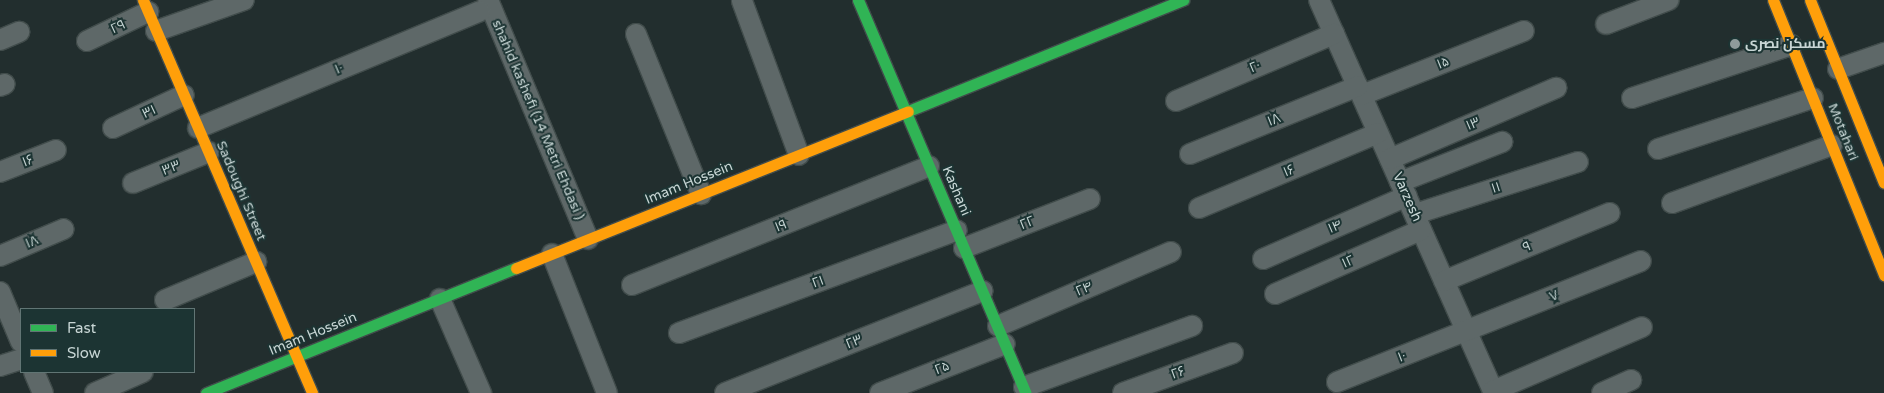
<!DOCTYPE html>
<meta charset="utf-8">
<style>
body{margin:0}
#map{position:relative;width:1884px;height:393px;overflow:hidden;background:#222e2e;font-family:"Varela Round",Cairo,sans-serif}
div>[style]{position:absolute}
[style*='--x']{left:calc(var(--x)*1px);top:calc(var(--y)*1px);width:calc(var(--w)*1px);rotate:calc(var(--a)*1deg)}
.roads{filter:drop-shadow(1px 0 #414c4b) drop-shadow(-1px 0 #414c4b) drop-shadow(0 1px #414c4b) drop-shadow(0 -1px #414c4b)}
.street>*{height:20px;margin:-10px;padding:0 10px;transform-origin:10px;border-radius:10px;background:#5e6868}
.fast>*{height:11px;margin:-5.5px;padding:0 5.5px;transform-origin:5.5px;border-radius:5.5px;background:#30b455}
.slow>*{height:11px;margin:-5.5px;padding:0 5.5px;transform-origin:5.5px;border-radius:5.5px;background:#ff9f0a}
.dots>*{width:14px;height:14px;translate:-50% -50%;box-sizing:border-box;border:2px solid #1c3433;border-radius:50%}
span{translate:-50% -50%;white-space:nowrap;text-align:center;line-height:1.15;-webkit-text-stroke:4px #1c3433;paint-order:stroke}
.street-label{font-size:14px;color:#c8d6d5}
.poi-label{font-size:14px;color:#c8d6d5;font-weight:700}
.left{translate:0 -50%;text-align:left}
.legend{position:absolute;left:20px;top:308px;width:175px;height:65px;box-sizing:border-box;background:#1c3433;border:1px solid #617574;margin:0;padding:6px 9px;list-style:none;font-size:15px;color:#c8d6d5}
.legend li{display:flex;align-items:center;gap:10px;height:25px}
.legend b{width:25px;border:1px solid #617574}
</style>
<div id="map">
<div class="roads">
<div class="street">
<div style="--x:488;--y:0;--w:259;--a:67.3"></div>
<div style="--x:1319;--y:0;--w:430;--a:66"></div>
<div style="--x:742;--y:1;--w:164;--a:69.7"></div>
<div style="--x:1606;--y:24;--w:67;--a:-20.9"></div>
<div style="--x:156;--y:31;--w:93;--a:-19.4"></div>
<div style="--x:636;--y:34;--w:173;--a:67.9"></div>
<div style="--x:0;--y:40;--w:21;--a:-23"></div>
<div style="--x:87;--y:41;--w:68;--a:-25.4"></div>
<div style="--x:1838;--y:69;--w:49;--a:-19.2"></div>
<div style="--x:0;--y:86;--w:5;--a:-22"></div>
<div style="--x:1362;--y:95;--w:174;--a:-21.6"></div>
<div style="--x:1632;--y:98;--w:168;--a:-18.4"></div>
<div style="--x:1176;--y:101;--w:172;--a:-23"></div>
<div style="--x:113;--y:128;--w:78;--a:-24.9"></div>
<div style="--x:198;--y:128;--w:305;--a:-22.5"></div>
<div style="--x:1658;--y:149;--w:163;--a:-18.2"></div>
<div style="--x:1190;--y:154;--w:181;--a:-22"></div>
<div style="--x:1390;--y:159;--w:181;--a:-23.2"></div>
<div style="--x:0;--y:172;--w:60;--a:-21.4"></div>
<div style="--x:1400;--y:182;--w:110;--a:-21.4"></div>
<div style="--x:133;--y:183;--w:82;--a:-22.2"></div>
<div style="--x:1672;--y:203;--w:170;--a:-19.9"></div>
<div style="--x:1199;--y:208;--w:194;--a:-22.7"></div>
<div style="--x:1415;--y:214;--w:171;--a:-17.7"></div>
<div style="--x:964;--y:248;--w:135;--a:-21.3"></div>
<div style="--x:552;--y:254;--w:149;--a:68.4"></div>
<div style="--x:0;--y:256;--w:69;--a:-22.9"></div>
<div style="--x:1263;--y:259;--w:157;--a:-23.6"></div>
<div style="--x:1444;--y:281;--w:179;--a:-22.3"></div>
<div style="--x:632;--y:285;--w:320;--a:-21.8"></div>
<div style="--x:0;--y:292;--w:54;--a:67.2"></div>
<div style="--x:1275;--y:294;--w:159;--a:-23.7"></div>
<div style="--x:440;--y:299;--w:103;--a:66.4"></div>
<div style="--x:165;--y:300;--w:99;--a:-22.7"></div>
<div style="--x:998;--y:326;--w:188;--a:-23.2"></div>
<div style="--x:679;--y:333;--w:296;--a:-20.3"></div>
<div style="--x:0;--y:366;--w:22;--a:-18"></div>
<div style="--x:34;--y:372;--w:23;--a:67"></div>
<div style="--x:1337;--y:382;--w:327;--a:-21.7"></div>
<div style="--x:1024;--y:387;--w:179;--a:-20"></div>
<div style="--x:1493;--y:391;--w:162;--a:-23.2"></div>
<div style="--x:95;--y:393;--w:52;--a:-23.6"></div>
<div style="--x:725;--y:393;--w:277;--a:-21.6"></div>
<div style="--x:880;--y:393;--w:134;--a:-21.4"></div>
<div style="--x:1123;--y:393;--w:117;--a:-20"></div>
<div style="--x:1602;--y:393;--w:32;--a:-24"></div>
</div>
<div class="fast">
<div style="--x:858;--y:0;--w:427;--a:66.9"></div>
<div style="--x:908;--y:111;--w:297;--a:-22"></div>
<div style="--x:206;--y:393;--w:334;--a:-22"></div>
</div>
<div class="slow">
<div style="--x:143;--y:0;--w:428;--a:66.7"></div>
<div style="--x:1773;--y:0;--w:297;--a:68"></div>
<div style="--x:1810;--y:0;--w:197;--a:68"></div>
<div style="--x:516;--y:268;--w:422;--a:-21.8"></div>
</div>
</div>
<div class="dots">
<div style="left:1735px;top:44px;background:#8e9b9b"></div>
</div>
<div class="street-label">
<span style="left:118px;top:27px;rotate:-25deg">۲۹</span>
<span style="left:1443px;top:63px;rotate:-22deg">۱۵</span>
<span style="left:1255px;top:67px;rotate:-23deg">۲۰</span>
<span style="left:339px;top:69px;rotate:-23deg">۱۰</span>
<span style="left:149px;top:112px;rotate:-25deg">۳۱</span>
<span style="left:538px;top:120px;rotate:67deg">shahid kashefi (14 Metri Ehdasi )</span>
<span style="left:1274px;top:120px;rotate:-22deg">۱۸</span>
<span style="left:1473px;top:124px;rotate:-23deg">۱۳</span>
<span style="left:1843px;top:132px;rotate:68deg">Motahari</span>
<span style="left:28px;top:161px;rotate:-21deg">۱۶</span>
<span style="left:171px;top:168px;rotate:-22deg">۳۳</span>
<span style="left:1289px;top:171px;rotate:-23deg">۱۶</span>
<span style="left:689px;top:183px;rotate:-22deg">Imam Hossein</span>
<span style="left:1496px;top:188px;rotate:-18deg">۱۱</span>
<span style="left:241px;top:191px;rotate:67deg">Sadoughi Street</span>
<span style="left:956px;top:191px;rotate:67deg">Kashani</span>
<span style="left:1407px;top:197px;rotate:66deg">Varzesh</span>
<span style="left:1027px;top:223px;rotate:-22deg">۲۲</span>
<span style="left:781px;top:226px;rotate:-22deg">۱۹</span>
<span style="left:1335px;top:227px;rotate:-23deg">۱۴</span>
<span style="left:32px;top:242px;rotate:-23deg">۱۸</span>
<span style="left:1527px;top:247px;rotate:-22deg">۹</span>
<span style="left:1348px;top:262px;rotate:-24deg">۱۲</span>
<span style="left:818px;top:282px;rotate:-20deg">۲۱</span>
<span style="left:1084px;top:289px;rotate:-23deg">۲۴</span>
<span style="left:1554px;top:296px;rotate:-22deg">۷</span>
<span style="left:313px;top:334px;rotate:-22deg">Imam Hossein</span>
<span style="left:854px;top:342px;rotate:-22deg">۲۳</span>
<span style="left:1402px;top:357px;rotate:-21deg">۱۰</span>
<span style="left:942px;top:368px;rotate:-21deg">۲۵</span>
<span style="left:1178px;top:373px;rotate:-20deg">۲۶</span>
</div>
<div class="poi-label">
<span class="left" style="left:1745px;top:44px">مسکن نصری</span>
</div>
<ul class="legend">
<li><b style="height:6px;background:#30b455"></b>Fast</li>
<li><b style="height:6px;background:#ff9f0a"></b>Slow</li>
</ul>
</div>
